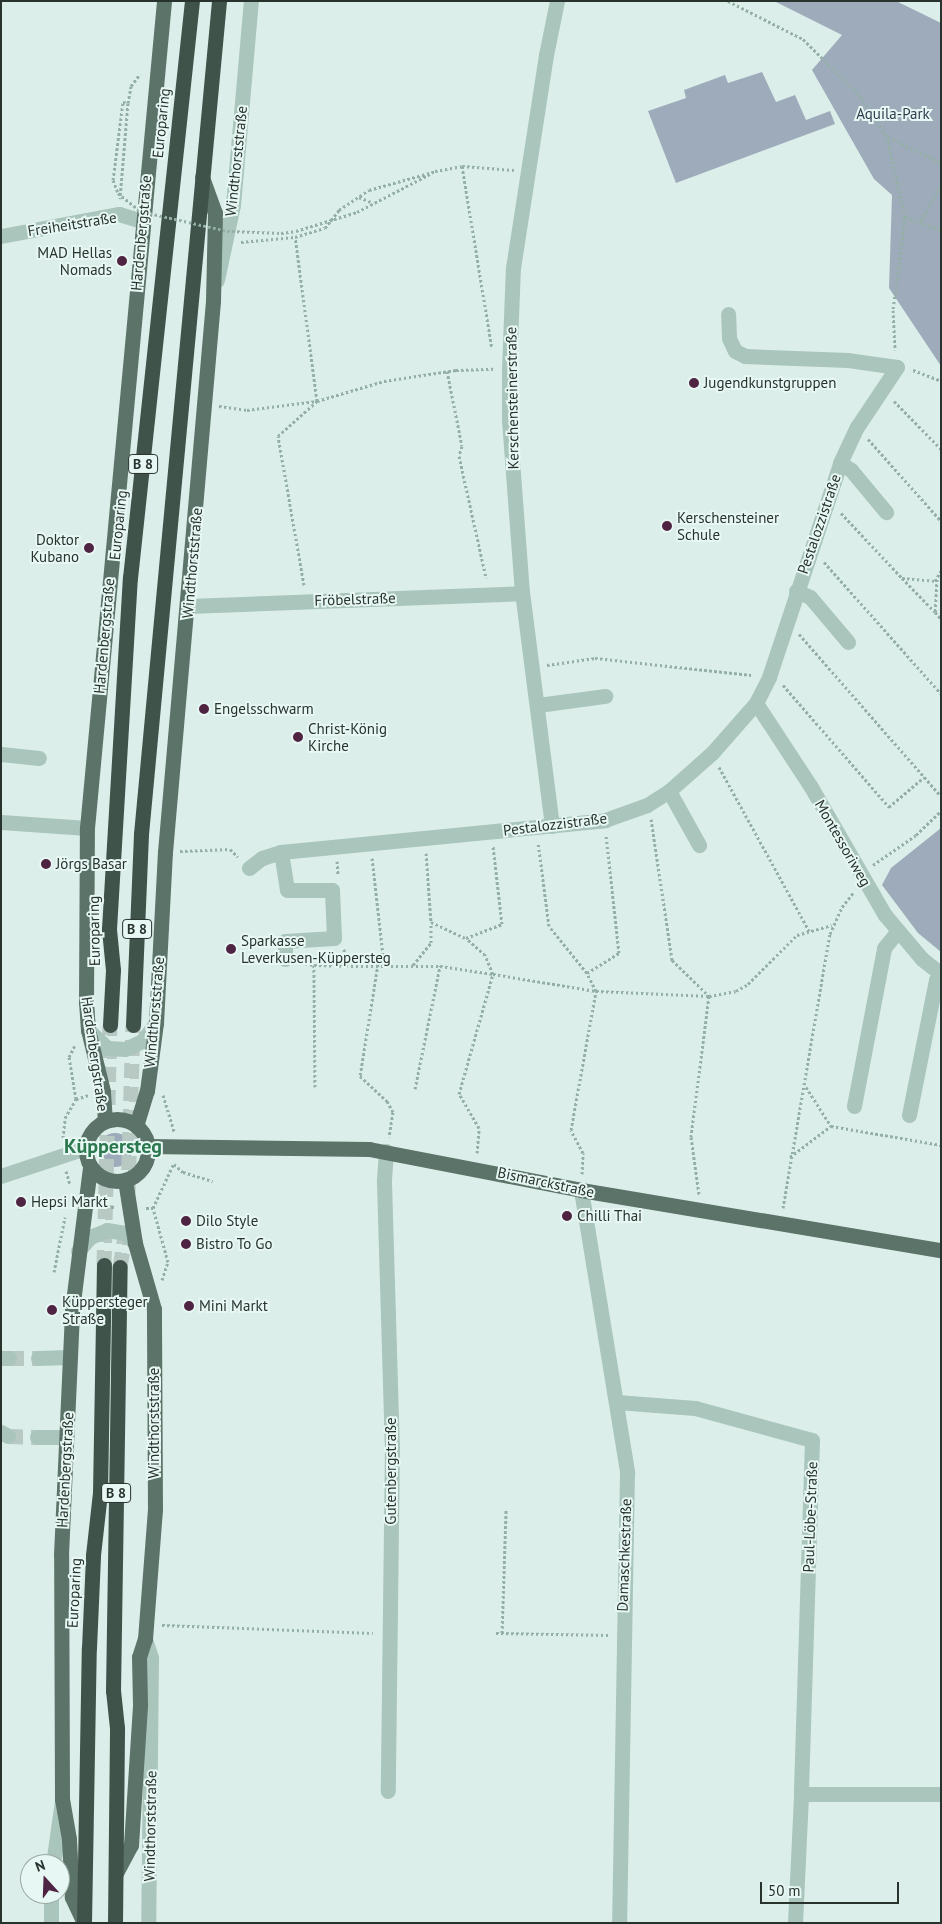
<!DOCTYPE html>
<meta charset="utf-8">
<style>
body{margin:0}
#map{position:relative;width:942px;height:1924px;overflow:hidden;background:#dceee9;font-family:"PT Sans",sans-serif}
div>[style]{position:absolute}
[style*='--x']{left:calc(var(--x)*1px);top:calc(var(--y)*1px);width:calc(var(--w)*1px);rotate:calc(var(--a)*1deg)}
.green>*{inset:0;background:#9eabbb}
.round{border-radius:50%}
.minor-tunnel>*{height:15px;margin-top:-7.5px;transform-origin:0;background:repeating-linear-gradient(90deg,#b8c9c4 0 15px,transparent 0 23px)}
.highway-tunnel>*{height:15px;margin-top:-7.5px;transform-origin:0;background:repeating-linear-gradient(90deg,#b8c9c4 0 15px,transparent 0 23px)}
.path>*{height:3px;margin-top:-1.5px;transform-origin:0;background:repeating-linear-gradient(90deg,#94b0a6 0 2.5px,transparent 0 5px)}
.minor>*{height:15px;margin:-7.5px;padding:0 7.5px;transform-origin:7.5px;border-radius:7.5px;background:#a9c5bc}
.major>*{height:15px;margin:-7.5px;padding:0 7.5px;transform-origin:7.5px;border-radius:7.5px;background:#5b7368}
.major>.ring{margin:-7.5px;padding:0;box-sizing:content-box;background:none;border:15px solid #5b7368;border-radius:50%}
.highway>*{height:15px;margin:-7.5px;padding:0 7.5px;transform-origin:7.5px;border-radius:7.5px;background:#40534a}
.path-bridge>*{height:3px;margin-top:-1.5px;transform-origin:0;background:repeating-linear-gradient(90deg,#94b0a6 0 2.5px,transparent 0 5px)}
.dots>*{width:14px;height:14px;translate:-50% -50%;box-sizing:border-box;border:2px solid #e7f7f3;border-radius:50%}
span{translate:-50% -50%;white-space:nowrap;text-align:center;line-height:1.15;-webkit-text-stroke:4px #e7f7f3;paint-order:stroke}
.shield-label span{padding:1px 4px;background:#e7f7f3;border:1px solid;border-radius:4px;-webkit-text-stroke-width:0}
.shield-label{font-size:14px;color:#28332e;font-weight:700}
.park-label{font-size:15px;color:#2f3c4e}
.street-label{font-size:15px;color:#28332e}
.poi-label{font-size:15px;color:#28332e}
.right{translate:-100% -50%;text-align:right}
.left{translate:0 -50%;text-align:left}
.district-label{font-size:20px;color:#2b774e;font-weight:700}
.frame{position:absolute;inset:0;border:2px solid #28332e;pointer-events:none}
.north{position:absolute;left:20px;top:1854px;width:50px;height:50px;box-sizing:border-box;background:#e7f7f3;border:1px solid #9ba9a4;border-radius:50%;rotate:340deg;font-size:14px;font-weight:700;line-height:20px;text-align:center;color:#28332e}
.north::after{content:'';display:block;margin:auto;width:18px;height:22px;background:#4f2342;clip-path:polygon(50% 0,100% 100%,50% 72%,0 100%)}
.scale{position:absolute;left:760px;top:1882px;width:139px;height:22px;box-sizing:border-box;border:2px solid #28332e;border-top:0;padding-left:6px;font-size:15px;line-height:18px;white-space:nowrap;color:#28332e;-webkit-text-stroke:4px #e7f7f3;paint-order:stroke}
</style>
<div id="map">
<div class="green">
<div style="clip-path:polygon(774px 1px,896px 1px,941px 23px,941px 366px,889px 288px,892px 195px,874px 179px,812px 70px,842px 35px)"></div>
<div style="clip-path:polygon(762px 72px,776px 102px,795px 95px,806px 120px,830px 111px,835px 124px,676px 183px,648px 111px,686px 98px,684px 90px,725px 75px,728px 83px)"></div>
<div style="clip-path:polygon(941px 828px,941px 952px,918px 933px,882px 885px,891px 868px)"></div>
<div class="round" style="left:98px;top:1133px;width:34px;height:34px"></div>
</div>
<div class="minor-tunnel">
<div style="--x:9;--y:1358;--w:29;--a:0"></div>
<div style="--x:8;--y:1436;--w:29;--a:2"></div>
</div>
<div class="highway-tunnel">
<div style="--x:128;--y:1193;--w:168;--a:-88.3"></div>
<div style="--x:104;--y:1265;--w:240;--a:-88.6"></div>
<div style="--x:120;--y:1267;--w:44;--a:-80.8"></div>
</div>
<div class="path">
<div style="--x:728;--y:1;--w:84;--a:26.9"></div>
<div style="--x:803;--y:39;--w:81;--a:45"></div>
<div style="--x:860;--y:96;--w:49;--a:56.6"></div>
<div style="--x:887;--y:137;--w:82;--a:77.3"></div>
<div style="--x:905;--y:217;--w:94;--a:97.4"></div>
<div style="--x:893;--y:310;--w:40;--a:87.1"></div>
<div style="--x:128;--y:103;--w:17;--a:-80"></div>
<div style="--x:131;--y:86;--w:15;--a:-53"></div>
<div style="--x:888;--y:137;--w:59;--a:26.1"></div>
<div style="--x:462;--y:166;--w:185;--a:80.7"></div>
<div style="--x:435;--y:171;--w:27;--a:-10"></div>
<div style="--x:462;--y:166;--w:52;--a:4.4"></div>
<div style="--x:113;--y:180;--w:79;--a:-82.7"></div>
<div style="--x:123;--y:102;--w:5;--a:11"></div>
<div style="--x:128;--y:103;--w:96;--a:94.8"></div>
<div style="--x:359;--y:197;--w:15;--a:23"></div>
<div style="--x:357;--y:212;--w:82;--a:-27.5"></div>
<div style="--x:905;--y:217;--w:38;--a:20"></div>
<div style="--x:921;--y:221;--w:40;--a:-60.3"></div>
<div style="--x:281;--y:233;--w:15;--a:-8"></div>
<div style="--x:241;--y:242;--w:54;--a:-5.3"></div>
<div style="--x:295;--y:237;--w:31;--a:-17"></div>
<div style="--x:325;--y:228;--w:23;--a:-52"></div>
<div style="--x:339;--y:210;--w:36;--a:-34"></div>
<div style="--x:369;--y:190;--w:70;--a:-15.8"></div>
<div style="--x:913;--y:370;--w:30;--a:21"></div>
<div style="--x:447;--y:371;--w:76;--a:78.7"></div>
<div style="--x:462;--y:446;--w:10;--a:107"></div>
<div style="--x:459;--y:456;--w:125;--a:77.5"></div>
<div style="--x:894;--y:401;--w:67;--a:45.6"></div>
<div style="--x:219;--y:406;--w:28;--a:8"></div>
<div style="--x:247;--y:410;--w:71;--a:-7.3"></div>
<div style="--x:317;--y:401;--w:165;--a:-97.6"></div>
<div style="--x:868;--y:439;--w:110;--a:48.3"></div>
<div style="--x:841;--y:513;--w:89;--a:46.8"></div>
<div style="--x:902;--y:578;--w:33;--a:5"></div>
<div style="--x:935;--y:581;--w:12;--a:-59"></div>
<div style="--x:824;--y:562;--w:176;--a:48.4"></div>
<div style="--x:902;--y:578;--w:47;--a:45.9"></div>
<div style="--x:937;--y:579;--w:33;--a:93"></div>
<div style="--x:935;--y:612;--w:9;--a:49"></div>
<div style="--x:304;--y:585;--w:151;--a:-99.9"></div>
<div style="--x:278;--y:436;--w:52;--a:-41.9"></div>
<div style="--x:317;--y:401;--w:70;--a:-16.6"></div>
<div style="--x:384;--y:381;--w:73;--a:-8.7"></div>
<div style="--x:456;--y:370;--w:37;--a:-2"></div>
<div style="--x:799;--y:634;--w:215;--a:48.8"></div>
<div style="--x:547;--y:665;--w:49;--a:-8.3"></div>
<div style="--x:595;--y:658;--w:157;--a:6.2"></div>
<div style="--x:783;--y:685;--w:162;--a:49"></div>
<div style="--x:889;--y:807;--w:46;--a:-40.6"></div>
<div style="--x:719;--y:767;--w:187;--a:61.2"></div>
<div style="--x:651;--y:819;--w:143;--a:81.5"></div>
<div style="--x:672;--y:960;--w:52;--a:44.2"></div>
<div style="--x:709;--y:996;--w:27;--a:-10"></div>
<div style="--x:736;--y:991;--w:14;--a:-30"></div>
<div style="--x:748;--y:984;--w:69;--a:-45"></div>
<div style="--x:797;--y:935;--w:36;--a:-16"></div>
<div style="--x:180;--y:851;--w:50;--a:-2.3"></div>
<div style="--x:230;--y:849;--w:11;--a:45"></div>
<div style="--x:426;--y:853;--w:69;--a:85.9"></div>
<div style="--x:431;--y:922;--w:38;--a:25"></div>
<div style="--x:372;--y:858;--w:107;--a:83.5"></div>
<div style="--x:337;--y:861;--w:14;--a:86"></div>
<div style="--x:873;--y:865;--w:52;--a:-34.9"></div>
<div style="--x:916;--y:835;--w:35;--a:-44"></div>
<div style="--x:344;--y:949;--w:17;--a:83"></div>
<div style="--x:346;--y:966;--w:94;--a:0"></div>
<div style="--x:440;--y:966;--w:54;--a:8.6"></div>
<div style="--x:493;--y:974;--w:21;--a:-113"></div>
<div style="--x:485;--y:955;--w:25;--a:-138"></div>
<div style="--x:466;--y:938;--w:39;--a:-21"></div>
<div style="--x:502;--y:924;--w:79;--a:-96.6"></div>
<div style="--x:300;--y:962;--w:14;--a:12"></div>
<div style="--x:378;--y:964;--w:113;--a:99.1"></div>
<div style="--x:360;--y:1076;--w:37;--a:43"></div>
<div style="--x:387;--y:1101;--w:13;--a:61"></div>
<div style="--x:393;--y:1112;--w:25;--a:99"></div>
<div style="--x:413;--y:965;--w:28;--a:-51"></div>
<div style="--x:431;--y:943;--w:21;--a:-90"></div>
<div style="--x:587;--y:973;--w:38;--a:-32"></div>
<div style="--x:619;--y:953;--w:118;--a:-96.3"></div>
<div style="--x:315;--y:1087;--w:122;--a:-90.5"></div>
<div style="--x:314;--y:965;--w:32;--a:2"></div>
<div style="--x:806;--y:1087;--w:46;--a:57.3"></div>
<div style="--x:415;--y:1089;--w:126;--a:-78.5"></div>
<div style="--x:163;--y:1095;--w:39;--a:73"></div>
<div style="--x:76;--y:1099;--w:14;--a:-17"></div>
<div style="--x:63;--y:1138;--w:20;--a:-84"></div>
<div style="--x:65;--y:1118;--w:22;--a:-60"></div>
<div style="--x:76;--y:1099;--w:43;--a:-99.5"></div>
<div style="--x:69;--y:1057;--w:13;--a:-63"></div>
<div style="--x:477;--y:1153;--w:25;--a:-85"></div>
<div style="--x:479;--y:1128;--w:39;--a:-120"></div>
<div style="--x:459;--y:1094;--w:125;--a:-74.2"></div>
<div style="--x:493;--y:974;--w:104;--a:9.4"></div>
<div style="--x:596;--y:991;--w:20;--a:-117"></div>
<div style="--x:587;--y:973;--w:60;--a:-129"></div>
<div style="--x:549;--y:926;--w:84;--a:-97.5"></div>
<div style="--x:790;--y:1157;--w:51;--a:-37.1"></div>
<div style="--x:831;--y:1126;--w:112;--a:9.8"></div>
<div style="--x:174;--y:1164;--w:12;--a:42"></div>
<div style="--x:183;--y:1172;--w:31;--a:17"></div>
<div style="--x:66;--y:1171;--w:14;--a:73"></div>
<div style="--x:582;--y:1174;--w:21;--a:-87"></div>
<div style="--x:583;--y:1153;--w:26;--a:-118"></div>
<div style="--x:571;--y:1130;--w:141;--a:-79.8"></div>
<div style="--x:596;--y:991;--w:113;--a:2.5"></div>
<div style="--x:709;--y:996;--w:142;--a:97.3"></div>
<div style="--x:691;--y:1137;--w:58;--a:82"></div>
<div style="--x:101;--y:1207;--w:14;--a:0"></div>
<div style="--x:146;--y:1208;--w:7;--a:0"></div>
<div style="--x:783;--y:1208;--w:278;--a:-80.3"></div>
<div style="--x:830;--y:934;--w:30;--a:-66"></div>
<div style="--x:842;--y:907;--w:18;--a:-52"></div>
<div style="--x:54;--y:1272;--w:56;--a:-78.7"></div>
<div style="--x:162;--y:1280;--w:19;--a:-72"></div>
<div style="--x:168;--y:1262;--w:56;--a:-105.5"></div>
<div style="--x:153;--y:1208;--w:50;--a:-65"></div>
<div style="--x:162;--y:1625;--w:211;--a:2.2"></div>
<div style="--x:496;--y:1633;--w:114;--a:1"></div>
<div style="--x:502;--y:1633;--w:123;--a:-88.1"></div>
</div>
<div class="minor">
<div style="--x:1;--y:236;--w:120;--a:-10.6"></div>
<div style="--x:119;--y:214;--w:24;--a:17"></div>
<div style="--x:217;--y:280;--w:77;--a:-78"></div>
<div style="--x:233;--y:205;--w:205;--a:-85"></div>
<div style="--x:840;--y:463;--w:13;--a:32"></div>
<div style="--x:851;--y:470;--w:55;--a:50.2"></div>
<div style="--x:796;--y:591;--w:15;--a:23"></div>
<div style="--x:810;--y:597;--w:59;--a:49.8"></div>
<div style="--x:189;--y:606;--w:333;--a:-2.2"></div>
<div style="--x:756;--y:703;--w:100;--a:56.8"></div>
<div style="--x:811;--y:787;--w:148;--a:60"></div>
<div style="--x:885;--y:915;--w:57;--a:49.9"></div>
<div style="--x:922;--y:959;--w:24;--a:38"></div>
<div style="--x:538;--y:705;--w:68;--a:-7.7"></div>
<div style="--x:1;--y:754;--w:38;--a:6"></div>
<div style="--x:669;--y:791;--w:62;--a:60.9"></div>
<div style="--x:1;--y:822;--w:86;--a:4"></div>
<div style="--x:552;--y:826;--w:235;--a:-97.3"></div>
<div style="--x:522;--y:593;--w:173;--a:-94.3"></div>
<div style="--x:509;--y:420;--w:50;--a:-90"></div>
<div style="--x:509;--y:370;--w:102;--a:-87.8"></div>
<div style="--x:513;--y:268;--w:216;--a:-81.2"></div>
<div style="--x:546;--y:55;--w:55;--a:-78.5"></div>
<div style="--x:281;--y:852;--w:38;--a:81"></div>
<div style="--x:287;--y:890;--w:45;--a:0"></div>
<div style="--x:332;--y:890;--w:48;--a:87.6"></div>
<div style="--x:334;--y:938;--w:49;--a:176.5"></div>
<div style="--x:285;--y:941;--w:18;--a:90"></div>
<div style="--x:249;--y:868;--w:16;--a:-38"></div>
<div style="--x:262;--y:858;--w:20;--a:-18"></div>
<div style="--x:281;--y:852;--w:326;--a:-5.6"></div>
<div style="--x:605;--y:820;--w:45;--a:-19.7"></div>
<div style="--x:647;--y:805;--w:26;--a:-32"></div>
<div style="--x:669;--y:791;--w:57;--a:-41.5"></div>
<div style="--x:712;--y:753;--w:67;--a:-48.7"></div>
<div style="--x:756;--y:703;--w:29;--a:-63"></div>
<div style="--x:769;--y:677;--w:225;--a:-71.6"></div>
<div style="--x:840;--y:463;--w:40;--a:-65"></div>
<div style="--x:857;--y:427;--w:72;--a:-56.3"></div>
<div style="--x:897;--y:367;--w:49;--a:-171.9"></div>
<div style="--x:848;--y:360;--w:103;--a:-177.8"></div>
<div style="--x:745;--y:356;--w:11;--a:-153"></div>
<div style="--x:735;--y:351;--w:14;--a:-115"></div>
<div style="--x:729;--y:338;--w:24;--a:-92"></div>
<div style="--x:88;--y:1030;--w:26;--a:43"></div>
<div style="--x:107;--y:1048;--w:18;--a:3"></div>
<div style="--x:125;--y:1049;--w:19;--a:-25"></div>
<div style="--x:142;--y:1041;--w:23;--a:-52"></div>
<div style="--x:854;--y:1106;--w:161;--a:-79.2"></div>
<div style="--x:884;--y:948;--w:22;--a:-51"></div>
<div style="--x:909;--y:1115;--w:138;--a:-78.7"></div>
<div style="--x:936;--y:980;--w:8;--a:-50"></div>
<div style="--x:386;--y:1151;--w:31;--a:94"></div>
<div style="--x:384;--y:1182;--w:263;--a:88.3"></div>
<div style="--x:392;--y:1445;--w:346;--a:90.7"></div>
<div style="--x:1;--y:1176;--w:89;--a:-18.4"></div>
<div style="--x:581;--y:1190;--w:286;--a:80.7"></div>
<div style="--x:627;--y:1472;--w:451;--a:91"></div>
<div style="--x:78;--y:1251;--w:18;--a:-49"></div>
<div style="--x:90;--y:1237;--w:18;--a:-22"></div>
<div style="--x:107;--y:1230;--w:18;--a:9"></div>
<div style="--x:125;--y:1233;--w:14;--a:45"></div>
<div style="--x:1;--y:1358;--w:8;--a:0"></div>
<div style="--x:38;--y:1358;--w:31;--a:-2"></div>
<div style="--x:617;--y:1402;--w:78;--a:4.4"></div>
<div style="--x:695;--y:1408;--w:121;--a:15.3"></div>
<div style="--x:812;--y:1440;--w:354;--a:91.8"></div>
<div style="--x:801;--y:1794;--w:140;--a:0"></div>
<div style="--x:1;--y:1432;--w:8;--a:30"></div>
<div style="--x:37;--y:1437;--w:29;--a:0"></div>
<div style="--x:145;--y:1639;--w:20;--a:72"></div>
<div style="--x:151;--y:1658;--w:265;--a:90.6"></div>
<div style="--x:53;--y:1864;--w:64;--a:-81.9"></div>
<div style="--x:51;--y:1923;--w:29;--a:-90"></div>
<div style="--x:795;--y:1923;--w:129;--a:-87.3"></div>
</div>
<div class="major">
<div class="ring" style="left:86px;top:1119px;width:47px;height:47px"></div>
<div style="--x:105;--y:1121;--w:30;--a:-94"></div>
<div style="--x:103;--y:1091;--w:63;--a:-103.8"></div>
<div style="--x:88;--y:1030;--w:27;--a:-94"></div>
<div style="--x:86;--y:1003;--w:175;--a:-89.7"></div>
<div style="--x:87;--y:828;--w:831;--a:-84.68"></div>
<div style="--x:136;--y:1126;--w:37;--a:-73"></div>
<div style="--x:147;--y:1091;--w:69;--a:-82.5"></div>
<div style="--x:156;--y:1023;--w:171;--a:-87"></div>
<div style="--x:165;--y:852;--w:553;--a:-85.02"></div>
<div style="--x:213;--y:301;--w:88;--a:-88.7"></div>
<div style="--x:215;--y:213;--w:38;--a:-110"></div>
<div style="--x:148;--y:1146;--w:221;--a:0.8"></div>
<div style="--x:369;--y:1149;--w:216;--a:10.9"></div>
<div style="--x:581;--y:1190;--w:365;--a:9.5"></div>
<div style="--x:116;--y:1873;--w:32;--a:-62"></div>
<div style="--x:131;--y:1845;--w:141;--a:-86.3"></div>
<div style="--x:140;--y:1704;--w:47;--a:-91.2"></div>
<div style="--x:139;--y:1657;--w:19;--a:-72"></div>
<div style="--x:145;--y:1639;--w:129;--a:-85.6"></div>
<div style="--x:155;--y:1510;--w:201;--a:-90.3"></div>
<div style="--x:154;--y:1309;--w:69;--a:-106.1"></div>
<div style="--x:135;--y:1243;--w:64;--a:-99"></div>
<div style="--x:84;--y:1923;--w:29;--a:-115"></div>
<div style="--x:72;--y:1897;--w:58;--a:-93"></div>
<div style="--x:69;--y:1839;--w:41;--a:-99.9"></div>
<div style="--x:62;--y:1799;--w:244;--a:-90.2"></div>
<div style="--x:61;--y:1555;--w:245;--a:-87.4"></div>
<div style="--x:72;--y:1310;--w:144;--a:-82.8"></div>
</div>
<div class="highway">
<div style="--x:110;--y:1025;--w:55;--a:-86.9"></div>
<div style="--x:113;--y:970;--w:41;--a:-95.6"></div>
<div style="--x:109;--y:929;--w:352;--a:-86.6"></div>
<div style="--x:130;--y:578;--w:580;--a:-83.87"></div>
<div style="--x:133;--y:1025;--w:191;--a:-87.6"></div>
<div style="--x:141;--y:834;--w:837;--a:-84.65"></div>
<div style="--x:84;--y:1923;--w:275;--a:-89"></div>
<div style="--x:89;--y:1648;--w:93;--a:-87.5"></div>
<div style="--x:93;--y:1555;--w:62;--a:-83.6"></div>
<div style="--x:100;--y:1493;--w:228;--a:-89"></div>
<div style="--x:115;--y:1923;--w:195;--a:-89.4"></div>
<div style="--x:117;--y:1728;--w:37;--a:-96"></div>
<div style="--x:113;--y:1691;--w:424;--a:-89.1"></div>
</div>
<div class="path-bridge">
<div style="--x:113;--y:180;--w:14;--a:69"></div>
<div style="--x:118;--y:193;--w:28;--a:39"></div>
<div style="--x:140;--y:211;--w:89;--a:12.9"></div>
<div style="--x:227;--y:231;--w:54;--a:2.1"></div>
<div style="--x:296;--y:231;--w:64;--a:-17.3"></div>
</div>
<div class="dots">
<div style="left:122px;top:261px;background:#4f2342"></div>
<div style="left:694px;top:383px;background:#4f2342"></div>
<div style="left:667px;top:526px;background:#4f2342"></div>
<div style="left:89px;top:548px;background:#4f2342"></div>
<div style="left:204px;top:709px;background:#4f2342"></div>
<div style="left:298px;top:737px;background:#4f2342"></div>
<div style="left:46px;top:864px;background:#4f2342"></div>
<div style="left:231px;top:949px;background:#4f2342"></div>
<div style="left:21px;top:1202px;background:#4f2342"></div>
<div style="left:567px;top:1216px;background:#4f2342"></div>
<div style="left:186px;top:1221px;background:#4f2342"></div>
<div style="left:186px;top:1244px;background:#4f2342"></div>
<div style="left:189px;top:1306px;background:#4f2342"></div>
<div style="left:52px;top:1310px;background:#4f2342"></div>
</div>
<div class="shield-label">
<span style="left:143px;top:464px">B 8</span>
<span style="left:137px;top:929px">B 8</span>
<span style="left:116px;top:1493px">B 8</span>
</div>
<div class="park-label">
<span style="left:893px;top:114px">Aquila-Park</span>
</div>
<div class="street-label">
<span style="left:161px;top:123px;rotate:-84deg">Europaring</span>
<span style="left:236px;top:161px;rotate:-84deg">Windthorststraße</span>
<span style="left:72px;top:224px;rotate:-9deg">Freiheitstraße</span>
<span style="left:141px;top:233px;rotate:-85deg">Hardenbergstraße</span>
<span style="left:512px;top:398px;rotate:-91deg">Kerschensteinerstraße</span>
<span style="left:819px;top:524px;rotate:-71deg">Pestalozzistraße</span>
<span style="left:118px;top:525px;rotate:-84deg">Europaring</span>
<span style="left:192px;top:563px;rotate:-85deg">Windthorststraße</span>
<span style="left:355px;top:599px;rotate:-2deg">Fröbelstraße</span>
<span style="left:104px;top:636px;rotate:-85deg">Hardenbergstraße</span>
<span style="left:555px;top:824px;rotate:-7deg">Pestalozzistraße</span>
<span style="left:843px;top:843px;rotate:60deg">Montessoriweg</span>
<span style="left:94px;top:931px;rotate:-91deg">Europaring</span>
<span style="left:154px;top:1012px;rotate:-85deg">Windthorststraße</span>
<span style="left:95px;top:1054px;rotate:82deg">Hardenbergstraße</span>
<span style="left:546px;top:1182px;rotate:12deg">Bismarckstraße</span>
<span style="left:154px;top:1423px;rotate:-90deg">Windthorststraße</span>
<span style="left:65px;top:1470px;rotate:-87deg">Hardenbergstraße</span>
<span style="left:391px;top:1471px;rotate:-90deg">Gutenbergstraße</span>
<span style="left:810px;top:1517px;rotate:-88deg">Paul-Löbe-Straße</span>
<span style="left:624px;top:1555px;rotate:-88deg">Damaschkestraße</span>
<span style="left:74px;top:1593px;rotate:-87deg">Europaring</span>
<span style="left:150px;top:1826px;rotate:-89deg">Windthorststraße</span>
</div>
<div class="poi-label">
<span class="right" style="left:112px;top:261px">MAD Hellas<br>Nomads</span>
<span class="left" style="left:704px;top:383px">Jugendkunstgruppen</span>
<span class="left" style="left:677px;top:526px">Kerschensteiner<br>Schule</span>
<span class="right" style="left:79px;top:548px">Doktor<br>Kubano</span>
<span class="left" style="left:214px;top:709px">Engelsschwarm</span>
<span class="left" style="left:308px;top:737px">Christ-König<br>Kirche</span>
<span class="left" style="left:56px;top:864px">Jörgs Basar</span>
<span class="left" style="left:241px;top:949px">Sparkasse<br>Leverkusen-Küppersteg</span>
<span class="left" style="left:31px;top:1202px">Hepsi Markt</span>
<span class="left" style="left:577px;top:1216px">Chilli Thai</span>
<span class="left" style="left:196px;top:1221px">Dilo Style</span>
<span class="left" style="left:196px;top:1244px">Bistro To Go</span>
<span class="left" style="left:62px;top:1310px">Küppersteger<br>Straße</span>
<span class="left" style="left:199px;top:1306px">Mini Markt</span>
</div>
<div class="district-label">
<span style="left:113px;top:1146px">Küppersteg</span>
</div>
<div class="frame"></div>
<div class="north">N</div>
<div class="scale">50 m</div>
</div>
